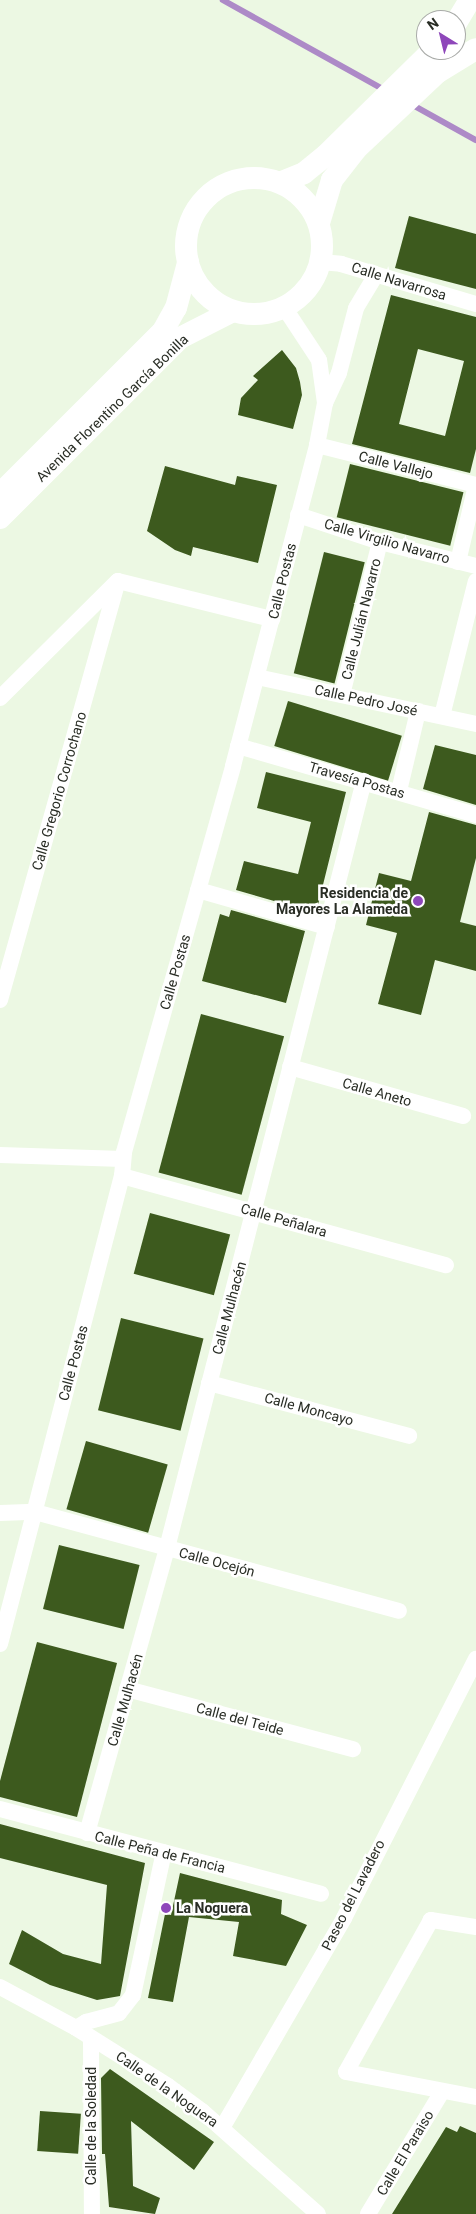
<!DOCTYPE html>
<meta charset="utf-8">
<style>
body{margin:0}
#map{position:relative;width:476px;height:2214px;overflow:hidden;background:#ecf8e3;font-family:Roboto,sans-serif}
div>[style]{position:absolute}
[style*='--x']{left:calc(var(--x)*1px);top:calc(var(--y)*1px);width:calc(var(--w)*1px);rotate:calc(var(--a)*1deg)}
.stream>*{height:5.5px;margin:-2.75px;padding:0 2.75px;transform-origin:2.75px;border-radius:2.75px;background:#ad8ac7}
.building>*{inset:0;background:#3d5a1e;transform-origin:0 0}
.street>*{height:16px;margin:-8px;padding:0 8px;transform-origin:8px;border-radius:8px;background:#fff}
.secondary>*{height:22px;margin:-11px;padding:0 11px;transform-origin:11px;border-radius:11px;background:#fff}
.secondary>.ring{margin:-11px;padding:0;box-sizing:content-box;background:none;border:22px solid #fff;border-radius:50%}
.dots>*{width:14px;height:14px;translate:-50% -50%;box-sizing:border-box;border:2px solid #fff;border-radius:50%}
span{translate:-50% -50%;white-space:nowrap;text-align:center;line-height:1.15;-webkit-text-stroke:5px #fff;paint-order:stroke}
.street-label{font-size:14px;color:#292d25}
.poi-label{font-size:14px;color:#292d25;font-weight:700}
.right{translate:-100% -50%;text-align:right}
.left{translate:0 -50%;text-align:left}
.north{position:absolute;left:416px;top:10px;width:50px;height:50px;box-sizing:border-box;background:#fff;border:1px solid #a9aba8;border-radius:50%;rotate:324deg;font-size:14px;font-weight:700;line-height:20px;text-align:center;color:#292d25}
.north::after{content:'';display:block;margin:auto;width:18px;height:22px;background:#8e47ba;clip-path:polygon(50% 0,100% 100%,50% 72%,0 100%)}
</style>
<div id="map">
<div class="stream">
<div style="--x:223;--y:0;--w:185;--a:29.1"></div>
<div style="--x:411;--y:104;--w:74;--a:29"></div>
</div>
<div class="building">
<div style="clip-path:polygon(409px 216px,476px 234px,476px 289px,395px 268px)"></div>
<div style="clip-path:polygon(evenodd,391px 295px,476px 317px,476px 449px,470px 473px,352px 444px,391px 295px,418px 349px,464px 361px,445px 436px,399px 424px,418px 349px)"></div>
<div style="clip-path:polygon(282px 350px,296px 368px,300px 382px,302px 395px,293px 429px,238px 415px,241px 398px,258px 380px,253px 376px)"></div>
<div style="left:350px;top:464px;width:117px;height:55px;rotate:14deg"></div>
<div style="clip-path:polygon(165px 466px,235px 485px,237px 476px,277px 485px,258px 563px,193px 547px,191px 556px,175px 550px,147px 531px)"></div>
<div style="left:324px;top:552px;width:42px;height:125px;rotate:14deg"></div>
<div style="left:288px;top:701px;width:119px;height:47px;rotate:17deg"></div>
<div style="clip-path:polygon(435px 745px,476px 755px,476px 805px,423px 789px)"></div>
<div style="clip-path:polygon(266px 772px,346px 792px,316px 913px,236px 890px,244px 861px,298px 874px,311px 822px,257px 808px)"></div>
<div style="clip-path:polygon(429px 812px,476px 825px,476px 858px,460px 922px,476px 926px,476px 971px,435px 960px,421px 1015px,378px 1004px,397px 933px,366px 925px,379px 873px,411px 881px)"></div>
<div style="clip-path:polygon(231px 910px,305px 931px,286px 1003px,202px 981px,220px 914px,229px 917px)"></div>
<div style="left:201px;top:1014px;width:86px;height:164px;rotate:15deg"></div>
<div style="left:150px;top:1213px;width:83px;height:63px;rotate:15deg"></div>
<div style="left:121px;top:1318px;width:85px;height:95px;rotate:14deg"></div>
<div style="left:86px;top:1441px;width:85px;height:71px;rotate:16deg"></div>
<div style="left:59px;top:1545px;width:83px;height:66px;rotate:14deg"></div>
<div style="clip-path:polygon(37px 1642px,117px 1663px,77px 1817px,0 1797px,0 1781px)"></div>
<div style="clip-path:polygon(0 1824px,145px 1863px,120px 1996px,97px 2000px,50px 1985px,9px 1964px,22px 1930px,63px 1954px,101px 1964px,107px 1885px,0 1858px)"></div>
<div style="clip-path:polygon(180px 1873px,282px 1900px,281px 1914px,307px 1925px,286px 1966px,233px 1956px,239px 1922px,189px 1917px,173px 2002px,148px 1998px,165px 1914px,171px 1915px)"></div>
<div style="clip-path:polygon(110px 2069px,214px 2142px,194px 2170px,131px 2121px,133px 2186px,160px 2198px,155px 2214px,109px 2207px,105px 2154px,102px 2154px,101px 2078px)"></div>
<div style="left:40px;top:2111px;width:41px;height:40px;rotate:4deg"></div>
<div style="clip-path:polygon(460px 2126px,476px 2133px,476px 2214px,392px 2214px,446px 2127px,457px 2132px)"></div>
</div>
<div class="street">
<div style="--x:320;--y:262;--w:21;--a:5"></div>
<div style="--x:341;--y:264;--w:141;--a:16.5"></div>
<div style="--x:325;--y:403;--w:33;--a:-65"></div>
<div style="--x:339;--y:373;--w:67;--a:-75.3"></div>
<div style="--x:356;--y:308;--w:39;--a:-59"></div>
<div style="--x:317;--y:445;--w:164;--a:14.1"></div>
<div style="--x:298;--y:515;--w:86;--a:18.2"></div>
<div style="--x:380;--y:542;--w:99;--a:14"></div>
<div style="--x:458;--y:562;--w:79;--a:-76.8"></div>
<div style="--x:257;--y:677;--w:224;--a:12.1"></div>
<div style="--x:342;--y:695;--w:158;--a:-76.1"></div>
<div style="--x:0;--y:698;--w:166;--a:-44.8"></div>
<div style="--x:118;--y:581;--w:159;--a:13.9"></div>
<div style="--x:442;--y:716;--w:139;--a:-75.9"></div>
<div style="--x:238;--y:746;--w:248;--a:16.2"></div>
<div style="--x:399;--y:791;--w:82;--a:-76.6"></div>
<div style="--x:198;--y:890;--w:134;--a:16"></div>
<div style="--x:0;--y:1000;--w:435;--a:-74.3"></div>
<div style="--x:290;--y:1067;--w:180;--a:15.8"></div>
<div style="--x:0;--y:1155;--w:123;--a:1.9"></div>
<div style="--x:122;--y:1176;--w:336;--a:15.4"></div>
<div style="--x:209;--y:1383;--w:207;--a:14.8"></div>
<div style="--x:0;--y:1513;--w:35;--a:-2"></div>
<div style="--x:35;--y:1512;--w:377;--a:15.2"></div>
<div style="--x:0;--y:1644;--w:484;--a:-75.4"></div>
<div style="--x:122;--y:1176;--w:24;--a:-85"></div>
<div style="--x:124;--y:1152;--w:401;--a:-74.2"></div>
<div style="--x:233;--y:766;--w:332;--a:-75.3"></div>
<div style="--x:317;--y:445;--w:43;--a:-79.2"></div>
<div style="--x:325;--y:403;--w:43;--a:-97.9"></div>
<div style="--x:319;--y:360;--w:64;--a:-123.4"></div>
<div style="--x:127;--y:1689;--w:234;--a:14.9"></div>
<div style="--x:0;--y:1809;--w:332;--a:14.8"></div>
<div style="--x:87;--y:1833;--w:296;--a:-74.3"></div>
<div style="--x:167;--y:1548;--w:792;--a:-75.6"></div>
<div style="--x:476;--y:1927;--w:46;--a:-171.2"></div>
<div style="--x:431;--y:1920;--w:174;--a:119.2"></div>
<div style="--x:346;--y:2072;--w:132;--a:10.9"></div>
<div style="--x:0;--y:1987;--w:86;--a:28.3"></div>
<div style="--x:76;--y:2028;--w:109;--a:32.2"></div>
<div style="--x:168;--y:2086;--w:42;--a:36.3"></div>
<div style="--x:202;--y:2111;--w:155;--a:41.6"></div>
<div style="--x:76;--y:2028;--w:12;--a:-31"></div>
<div style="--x:86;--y:2022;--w:34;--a:-15"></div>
<div style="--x:119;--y:2013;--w:23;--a:-52"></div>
<div style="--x:133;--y:1995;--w:146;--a:-77.8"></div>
<div style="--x:91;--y:2038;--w:176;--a:89.7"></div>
<div style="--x:222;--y:2128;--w:243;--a:-59.8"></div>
<div style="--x:344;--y:1918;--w:291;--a:-63"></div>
<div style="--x:368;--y:2214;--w:143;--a:-58.8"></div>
</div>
<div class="secondary">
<div style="--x:456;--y:23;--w:27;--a:-59"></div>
<div class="ring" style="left:186px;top:178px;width:114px;height:114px"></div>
<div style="--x:282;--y:182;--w:24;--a:-22"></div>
<div style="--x:304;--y:173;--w:28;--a:-39"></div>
<div style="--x:326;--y:155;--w:150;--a:-44.5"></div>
<div style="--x:319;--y:223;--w:45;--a:-73.2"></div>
<div style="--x:332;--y:180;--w:39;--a:-52"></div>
<div style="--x:356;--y:149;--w:112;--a:-43.2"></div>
<div style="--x:438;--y:72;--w:44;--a:-31.2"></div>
<div style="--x:0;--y:494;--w:231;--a:-45"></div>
<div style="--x:163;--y:331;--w:26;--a:-61"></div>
<div style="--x:176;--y:308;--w:47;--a:-75.1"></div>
<div style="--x:0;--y:518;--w:255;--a:-45"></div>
<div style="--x:180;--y:338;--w:59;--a:-27"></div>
</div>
<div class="dots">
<div style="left:418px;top:901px;background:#8e47ba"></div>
<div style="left:166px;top:1908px;background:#8e47ba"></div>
</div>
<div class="street-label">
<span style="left:399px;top:281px;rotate:17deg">Calle Navarrosa</span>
<span style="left:112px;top:408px;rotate:-44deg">Avenida Florentino García Bonilla</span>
<span style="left:396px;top:465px;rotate:14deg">Calle Vallejo</span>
<span style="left:387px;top:541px;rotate:16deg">Calle Virgilio Navarro</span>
<span style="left:282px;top:581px;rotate:-76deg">Calle Postas</span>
<span style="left:361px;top:619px;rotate:-76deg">Calle Julián Navarro</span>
<span style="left:366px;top:700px;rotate:12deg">Calle Pedro José</span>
<span style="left:357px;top:780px;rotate:16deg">Travesía Postas</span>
<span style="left:59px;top:791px;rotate:-74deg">Calle Gregorio Corrochano</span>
<span style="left:175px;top:972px;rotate:-74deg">Calle Postas</span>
<span style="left:377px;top:1092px;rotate:16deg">Calle Aneto</span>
<span style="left:284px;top:1220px;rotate:16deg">Calle Peñalara</span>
<span style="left:229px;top:1308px;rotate:-75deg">Calle Mulhacén</span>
<span style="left:73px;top:1363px;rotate:-75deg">Calle Postas</span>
<span style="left:309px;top:1409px;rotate:15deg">Calle Moncayo</span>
<span style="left:217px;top:1562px;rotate:15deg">Calle Ocejón</span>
<span style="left:125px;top:1700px;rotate:-74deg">Calle Mulhacén</span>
<span style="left:240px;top:1719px;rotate:15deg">Calle del Teide</span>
<span style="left:160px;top:1852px;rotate:14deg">Calle Peña de Francia</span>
<span style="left:353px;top:1895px;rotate:-63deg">Paseo del Lavadero</span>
<span style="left:167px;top:2089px;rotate:35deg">Calle de la Noguera</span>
<span style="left:91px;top:2126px;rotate:-90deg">Calle de la Soledad</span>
<span style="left:405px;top:2153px;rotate:-59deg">Calle El Paraiso</span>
</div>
<div class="poi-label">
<span class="right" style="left:408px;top:901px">Residencia de<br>Mayores La Alameda</span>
<span class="left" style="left:176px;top:1908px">La Noguera</span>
</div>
<div class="north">N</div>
</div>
